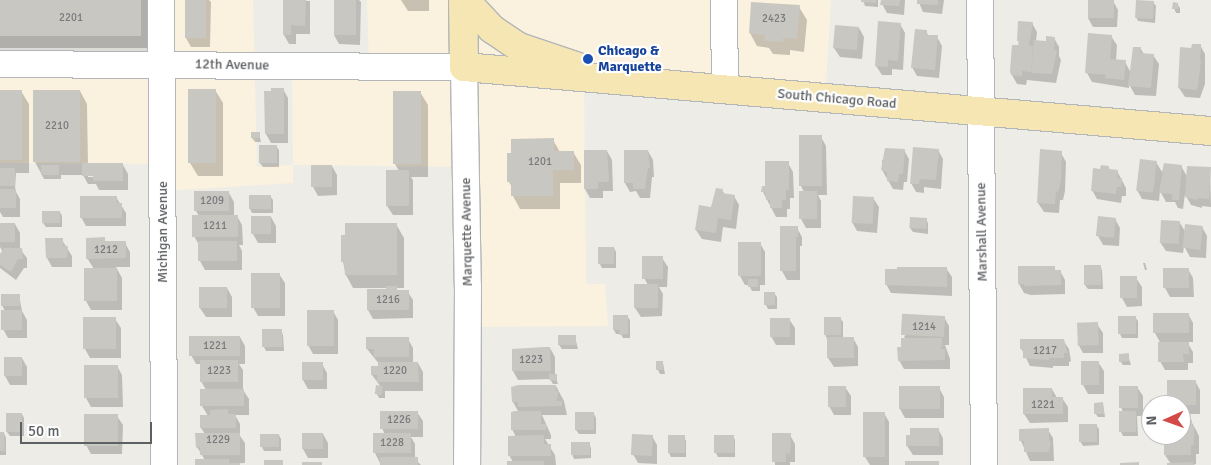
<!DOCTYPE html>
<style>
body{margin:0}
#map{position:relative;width:1211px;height:465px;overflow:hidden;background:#eeece6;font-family:Signika,sans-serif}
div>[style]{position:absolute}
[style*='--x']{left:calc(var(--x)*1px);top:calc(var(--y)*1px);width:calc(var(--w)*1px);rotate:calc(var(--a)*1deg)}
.commercial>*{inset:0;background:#faf2df}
.industrial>*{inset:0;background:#dddbd8;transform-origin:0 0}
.shadow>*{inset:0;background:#0003;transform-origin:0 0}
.building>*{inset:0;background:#c9c7c2;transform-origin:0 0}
.roads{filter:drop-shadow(1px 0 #b3b6b9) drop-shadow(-1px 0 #b3b6b9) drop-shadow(0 1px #b3b6b9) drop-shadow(0 -1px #b3b6b9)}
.minor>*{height:26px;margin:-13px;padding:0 13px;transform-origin:13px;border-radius:13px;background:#fff}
.major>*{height:28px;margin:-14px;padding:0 14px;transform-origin:14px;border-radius:14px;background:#f5e6b4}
.dots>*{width:14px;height:14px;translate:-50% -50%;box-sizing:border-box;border:2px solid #fff;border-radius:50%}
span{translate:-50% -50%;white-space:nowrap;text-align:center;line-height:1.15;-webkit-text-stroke:4.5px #fff;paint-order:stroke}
.number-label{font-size:11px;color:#797a7c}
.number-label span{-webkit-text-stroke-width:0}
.transit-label{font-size:14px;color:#164399;font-weight:700}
.left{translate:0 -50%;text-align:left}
.street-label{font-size:14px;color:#5e6164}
.north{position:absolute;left:1141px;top:395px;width:50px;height:50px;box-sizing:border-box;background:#fff;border:1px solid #bfc0c1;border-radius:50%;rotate:268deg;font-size:14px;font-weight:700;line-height:20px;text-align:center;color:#5e6164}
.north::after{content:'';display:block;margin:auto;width:18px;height:22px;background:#d34947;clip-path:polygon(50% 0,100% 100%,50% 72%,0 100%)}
.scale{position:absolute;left:20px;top:422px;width:132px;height:22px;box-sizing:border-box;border:2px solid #5e6164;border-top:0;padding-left:6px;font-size:15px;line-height:18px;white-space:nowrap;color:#5e6164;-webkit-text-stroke:4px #fff;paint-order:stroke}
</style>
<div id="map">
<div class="commercial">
<div style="clip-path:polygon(161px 0,253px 0,257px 167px,293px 165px,292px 66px,369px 66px,367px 0,831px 0,825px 99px,584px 78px,586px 284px,605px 284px,608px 326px,468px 327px,465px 167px,293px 165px,293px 183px,163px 191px,162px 164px,0 163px,0 64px)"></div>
</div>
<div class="industrial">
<div style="left:0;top:0;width:161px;height:64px"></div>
</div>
<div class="shadow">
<div style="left:0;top:0;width:148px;height:48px"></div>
<div style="clip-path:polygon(187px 0,209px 0,211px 2px,210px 47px,191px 47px,186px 38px)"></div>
<div style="clip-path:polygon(285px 0,310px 1px,310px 34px,296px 34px,296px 44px,289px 44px,284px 35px)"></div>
<div style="clip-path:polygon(335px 0,359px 0,361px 2px,360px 45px,339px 44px,334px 35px)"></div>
<div style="clip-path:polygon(401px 0,429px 0,429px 11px,408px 11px)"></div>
<div style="clip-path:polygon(863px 0,878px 0,878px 7px,865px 6px)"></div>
<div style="clip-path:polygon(882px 0,905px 0,904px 15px,887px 13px,882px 4px)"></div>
<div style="clip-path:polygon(918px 0,944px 0,942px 14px,923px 12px)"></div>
<div style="clip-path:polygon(1089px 0,1113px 1px,1118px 10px,1117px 27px,1093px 27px,1088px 18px)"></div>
<div style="clip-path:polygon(1153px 2px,1156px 6px,1155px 23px,1138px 21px,1136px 17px)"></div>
<div style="clip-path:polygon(1177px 4px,1180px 8px,1180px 13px,1176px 13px,1174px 8px)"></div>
<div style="clip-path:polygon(799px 7px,807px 20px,804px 52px,790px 50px,790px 55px,773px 54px,769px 48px,757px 46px,750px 33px)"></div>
<div style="clip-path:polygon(1032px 23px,1037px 32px,1036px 41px,1047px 42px,1054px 38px,1059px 47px,1059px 56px,1061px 60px,1056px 83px,1027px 80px,1026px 85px,1017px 84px,1012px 75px,1013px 46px,1020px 46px,1018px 40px)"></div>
<div style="clip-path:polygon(900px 24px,905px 33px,903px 70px,892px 69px,892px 75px,882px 75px,876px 66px)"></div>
<div style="clip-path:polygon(859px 28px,864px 37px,862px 59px,840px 57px,834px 48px)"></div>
<div style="clip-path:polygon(926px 32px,929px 36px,937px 37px,942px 46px,939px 78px,917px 76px,912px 67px)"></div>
<div style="clip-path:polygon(1089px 34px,1111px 36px,1117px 45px,1116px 61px,1125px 62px,1131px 73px,1140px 48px,1144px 54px,1153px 55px,1159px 64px,1156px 96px,1135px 95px,1129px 84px,1129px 88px,1092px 82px,1087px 73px)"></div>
<div style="clip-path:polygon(1200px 45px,1205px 54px,1205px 84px,1200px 98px,1185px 97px,1179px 88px)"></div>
<div style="clip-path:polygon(283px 89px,288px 98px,288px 143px,271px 143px,266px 134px,266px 92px)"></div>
<div style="clip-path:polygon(215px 90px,223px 103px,223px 176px,198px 176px,190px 163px)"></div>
<div style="clip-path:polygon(0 91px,21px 91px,29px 104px,29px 173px,16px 173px,15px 190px,20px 199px,20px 217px,3px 217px,0 212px)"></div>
<div style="clip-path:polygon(evenodd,80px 91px,87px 104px,88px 165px,123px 165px,128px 174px,128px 190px,99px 190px,96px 184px,88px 184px,83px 175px,61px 175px,61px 179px,44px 179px,35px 162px,80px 91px,88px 175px,99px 177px,88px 177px,88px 175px)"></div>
<div style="clip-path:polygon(420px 92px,428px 105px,428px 177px,411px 177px,413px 180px,413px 215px,393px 215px,387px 206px,387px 171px,399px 171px,395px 164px)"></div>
<div style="clip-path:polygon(259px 133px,261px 142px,255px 142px,252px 138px)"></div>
<div style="clip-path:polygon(821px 137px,826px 146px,827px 195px,818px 195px,821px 201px,821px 228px,806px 228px,801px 219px,804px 192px,801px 186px)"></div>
<div style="clip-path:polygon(553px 140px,560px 152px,573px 152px,581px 165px,581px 183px,560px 183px,560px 209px,520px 209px,513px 196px,513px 189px,509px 182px,508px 155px)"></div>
<div style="clip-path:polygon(276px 146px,279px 150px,279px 167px,263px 167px,260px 163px)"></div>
<div style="clip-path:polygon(904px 150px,909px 159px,907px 182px,904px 182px,903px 190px,893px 189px,882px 170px,882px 160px)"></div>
<div style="clip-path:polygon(938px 150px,943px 159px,941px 189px,924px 187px,924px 193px,916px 192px,911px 183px)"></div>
<div style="clip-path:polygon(607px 151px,612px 160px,613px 191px,603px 191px,603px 198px,590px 198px,585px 189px)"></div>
<div style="clip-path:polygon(648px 151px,653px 160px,654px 177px,652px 177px,650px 198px,640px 198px,636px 191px,630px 192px,625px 183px)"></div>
<div style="clip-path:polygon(1061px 153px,1066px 162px,1065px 191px,1063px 200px,1060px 200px,1059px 213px,1044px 212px,1038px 203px)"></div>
<div style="clip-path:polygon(1156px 162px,1162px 172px,1164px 165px,1181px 166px,1188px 178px,1210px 169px,1211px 207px,1202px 206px,1202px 208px,1191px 205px,1185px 194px,1183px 209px,1178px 208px,1175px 202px,1166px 202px,1160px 191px,1159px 201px,1142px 199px,1137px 190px)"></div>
<div style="clip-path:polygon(788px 163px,793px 172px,794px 198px,790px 198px,790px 209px,787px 209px,787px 217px,776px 217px,763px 192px)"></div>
<div style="clip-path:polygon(332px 166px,337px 175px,337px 195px,318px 196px,313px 187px)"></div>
<div style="clip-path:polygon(1108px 167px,1111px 171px,1117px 171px,1126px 188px,1126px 196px,1122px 196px,1121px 203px,1097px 199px,1092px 190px,1101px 170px)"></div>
<div style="clip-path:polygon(722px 190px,725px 195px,734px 196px,739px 205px,736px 229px,723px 227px,721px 242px,702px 239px,696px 230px)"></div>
<div style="clip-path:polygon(196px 193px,229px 193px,234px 202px,234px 216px,237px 216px,242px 225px,243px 245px,239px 245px,242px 251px,242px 270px,205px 270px,200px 261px,199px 245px,194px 236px,199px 216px,196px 211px)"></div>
<div style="clip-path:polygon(250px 196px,270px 196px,273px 200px,273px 213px,252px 213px,250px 209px)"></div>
<div style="clip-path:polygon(116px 197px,126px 213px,126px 226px,86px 226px,81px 217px)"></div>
<div style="clip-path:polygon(873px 198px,879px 207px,877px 233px,857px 231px,852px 222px)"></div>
<div style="clip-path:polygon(60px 212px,62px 216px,62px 227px,46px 227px,43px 223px)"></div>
<div style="clip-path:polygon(271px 217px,276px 226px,276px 243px,258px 243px,253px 234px)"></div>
<div style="clip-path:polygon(911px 218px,926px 219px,928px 223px,928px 234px,913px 232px,910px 228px)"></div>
<div style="clip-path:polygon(1115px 219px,1120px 228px,1119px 246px,1103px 245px,1098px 236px)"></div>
<div style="clip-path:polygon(1180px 223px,1186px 233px,1202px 227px,1207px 236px,1206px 258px,1190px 257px,1184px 246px,1183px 253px,1166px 251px,1160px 242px)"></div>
<div style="clip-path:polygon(15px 224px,20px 233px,20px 249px,27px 258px,27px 268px,24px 268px,16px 280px,0 268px,0 256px,3px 252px,0 247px,0 225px)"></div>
<div style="clip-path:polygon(396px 224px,404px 238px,404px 288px,396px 288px,399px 292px,408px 292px,413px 300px,413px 318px,373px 319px,368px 310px,388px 288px,353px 288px,346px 275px,343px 262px,346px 236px)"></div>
<div style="clip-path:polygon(782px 228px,797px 228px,802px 237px,802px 246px,800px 246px,800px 280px,787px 280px,782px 271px)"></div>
<div style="clip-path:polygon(104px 239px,106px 243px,125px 243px,130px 252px,130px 267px,116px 267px,122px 278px,122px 310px,91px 310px,86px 301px,94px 269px,87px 258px)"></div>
<div style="clip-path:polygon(62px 240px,72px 256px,72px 267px,52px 267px,47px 258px)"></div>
<div style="clip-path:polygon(760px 243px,765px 252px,765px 285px,760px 285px,760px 291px,752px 291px,749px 285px,745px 285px,740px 276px)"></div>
<div style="clip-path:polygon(614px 248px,616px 252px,616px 268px,602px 268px,600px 264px)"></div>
<div style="clip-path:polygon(662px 258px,668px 267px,667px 287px,659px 287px,663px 294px,662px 316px,641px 317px,635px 308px,648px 285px,644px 278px)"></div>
<div style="clip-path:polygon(1143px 263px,1145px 263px,1147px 270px,1145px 270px)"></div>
<div style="clip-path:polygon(1100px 266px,1102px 270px,1103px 289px,1088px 289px,1085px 285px)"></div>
<div style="clip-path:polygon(1019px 267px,1054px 267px,1056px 271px,1060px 271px,1065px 280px,1065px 294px,1031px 295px,1024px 293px,1019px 284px)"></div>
<div style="clip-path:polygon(946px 268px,952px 277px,952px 296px,891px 293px,886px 284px)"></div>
<div style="clip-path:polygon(1188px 269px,1193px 278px,1194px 297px,1170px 297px,1165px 288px)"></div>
<div style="clip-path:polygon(279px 274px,285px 283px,285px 316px,258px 316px,253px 307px)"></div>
<div style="clip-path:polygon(1136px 278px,1142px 287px,1142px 306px,1127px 307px,1122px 298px)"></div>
<div style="clip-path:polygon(200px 288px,227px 288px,232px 297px,232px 317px,206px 317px,200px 308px)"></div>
<div style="clip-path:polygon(774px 293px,777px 297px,777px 309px,768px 309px,766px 305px)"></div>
<div style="clip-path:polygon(19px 295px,22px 311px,27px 320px,27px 338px,8px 338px,3px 329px,5px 311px,2px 305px)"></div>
<div style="clip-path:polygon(333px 311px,338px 320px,338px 354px,313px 354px,308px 345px)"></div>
<div style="clip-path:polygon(1188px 314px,1193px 323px,1193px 342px,1187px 342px,1193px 352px,1193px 363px,1188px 363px,1188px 370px,1165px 370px,1160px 361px,1161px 344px,1155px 333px)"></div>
<div style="clip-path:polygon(614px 316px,627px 316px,630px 320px,630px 338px,623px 338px,621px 334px,616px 334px,614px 330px)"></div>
<div style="clip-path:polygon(944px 317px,949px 326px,949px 345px,945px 345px,950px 359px,950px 369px,904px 369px,899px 360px,906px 340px,904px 336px)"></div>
<div style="clip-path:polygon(1135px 317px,1138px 321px,1138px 338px,1122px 338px,1120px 334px)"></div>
<div style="clip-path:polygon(840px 318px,843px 322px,843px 339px,853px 338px,858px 347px,858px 366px,834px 367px,828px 358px,827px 339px,825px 334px)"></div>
<div style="clip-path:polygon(115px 319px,121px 328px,121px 358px,90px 358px,85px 349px)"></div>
<div style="clip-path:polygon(789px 319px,795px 328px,795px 345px,776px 345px,771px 336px)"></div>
<div style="clip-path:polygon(1097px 324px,1103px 333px,1103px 353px,1083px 353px,1078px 344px)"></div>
<div style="clip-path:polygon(281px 330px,283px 335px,284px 351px,266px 351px,264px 347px)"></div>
<div style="clip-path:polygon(240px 337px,245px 346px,245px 364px,239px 364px,243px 370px,243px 390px,249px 399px,249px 415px,235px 415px,240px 424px,240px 436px,245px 443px,245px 463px,197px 465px,205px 460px,197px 447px,205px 434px,201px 428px,201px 416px,208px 416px,202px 406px,202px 390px,206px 390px,201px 381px,201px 364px,196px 364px,191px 355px)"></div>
<div style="clip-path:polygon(575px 337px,578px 349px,562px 349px,559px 345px)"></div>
<div style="clip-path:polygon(367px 339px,408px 339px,413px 348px,413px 363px,418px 363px,423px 372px,423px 391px,385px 391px,385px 398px,379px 398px,377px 394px,381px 387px,372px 375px,380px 365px,367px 349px)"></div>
<div style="clip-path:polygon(1063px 340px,1069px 349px,1071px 361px,1069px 362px,1069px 366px,1053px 366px,1053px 368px,1030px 366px,1021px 348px)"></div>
<div style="clip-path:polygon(550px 348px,555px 357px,555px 375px,558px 384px,553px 384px,550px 379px,518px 380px,513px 371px)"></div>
<div style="clip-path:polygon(1128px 355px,1131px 365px,1123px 365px,1120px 361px)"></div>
<div style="clip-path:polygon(5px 358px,22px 358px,27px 367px,27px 385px,10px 385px,5px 376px)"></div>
<div style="clip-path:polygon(1082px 362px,1098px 362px,1104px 371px,1104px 394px,1088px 394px,1083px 385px)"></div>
<div style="clip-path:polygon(663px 363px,665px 374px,660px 374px,658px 370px)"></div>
<div style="clip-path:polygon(322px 364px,327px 373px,327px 389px,308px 389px,303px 380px)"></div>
<div style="clip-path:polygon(117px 366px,122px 375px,123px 407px,91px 407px,86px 398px)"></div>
<div style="clip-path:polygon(1195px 381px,1200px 390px,1200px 414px,1181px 414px,1181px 405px)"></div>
<div style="clip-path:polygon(556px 386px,564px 401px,567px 415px,542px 415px,551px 435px,551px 439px,545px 439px,555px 455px,556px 465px,508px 465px,513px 462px,509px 455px,516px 437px,512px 429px,526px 413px,526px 411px,518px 411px,513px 402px)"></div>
<div style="clip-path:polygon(845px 387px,851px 396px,851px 415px,834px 415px,829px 406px)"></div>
<div style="clip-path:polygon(1137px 387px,1143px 396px,1143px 416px,1137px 416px,1138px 436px,1123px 436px,1121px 432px,1121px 412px,1123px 412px,1121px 407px)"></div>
<div style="clip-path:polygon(939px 388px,944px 397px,944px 418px,905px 418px,900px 409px)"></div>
<div style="clip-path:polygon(1052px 389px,1057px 398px,1062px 398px,1068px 407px,1068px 422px,1030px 423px,1024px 414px)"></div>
<div style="clip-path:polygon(1103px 404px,1105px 417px,1098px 417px,1095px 413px)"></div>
<div style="clip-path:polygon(417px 412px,423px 421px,423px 437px,411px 437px,415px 444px,415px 459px,421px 465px,381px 465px,375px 453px,385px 435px,382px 428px)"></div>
<div style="clip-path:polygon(884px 413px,889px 422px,889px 465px,870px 465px,865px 457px)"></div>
<div style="clip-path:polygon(22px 414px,24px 418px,24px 436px,10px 436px,7px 432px)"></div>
<div style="clip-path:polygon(594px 414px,596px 418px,596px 434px,579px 434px,576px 430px)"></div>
<div style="clip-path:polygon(117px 416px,123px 425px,122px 454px,91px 454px,86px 445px)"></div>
<div style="clip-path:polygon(1181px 421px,1191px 421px,1196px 430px,1199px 436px,1199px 454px,1196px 454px,1196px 464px,1193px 465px,1169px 465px,1171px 464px,1165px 455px,1165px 435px,1181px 435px)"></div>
<div style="clip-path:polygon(1096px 425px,1099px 429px,1099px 445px,1083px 446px,1080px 441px)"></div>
<div style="clip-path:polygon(938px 429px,943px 438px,943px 455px,913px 455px,907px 446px,908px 436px)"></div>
<div style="clip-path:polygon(1020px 430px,1048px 430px,1053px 438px,1054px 461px,1030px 461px,1021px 441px)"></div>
<div style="clip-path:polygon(0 433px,4px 433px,6px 438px,6px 455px,0 455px)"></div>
<div style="clip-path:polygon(323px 434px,328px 443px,328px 458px,308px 458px,303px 449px)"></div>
<div style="clip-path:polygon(279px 435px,281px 439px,281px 451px,264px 451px,262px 447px)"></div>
<div style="clip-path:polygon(773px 435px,790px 435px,795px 444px,795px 462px,790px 462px,790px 465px,775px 465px)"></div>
<div style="clip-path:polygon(652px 436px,657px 445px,657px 464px,638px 463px,633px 454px)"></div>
<div style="clip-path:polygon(733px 436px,735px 440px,735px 457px,718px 457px,716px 453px)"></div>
<div style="clip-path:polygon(684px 437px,686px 441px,686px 457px,671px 457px,669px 453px)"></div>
<div style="clip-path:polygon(589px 443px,591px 448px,591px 458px,574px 459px,572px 454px)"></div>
</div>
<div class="building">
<div style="left:0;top:0;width:141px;height:36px"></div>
<div style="left:185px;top:0;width:21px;height:38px"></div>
<div style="clip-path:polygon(283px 0,306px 0,305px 26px,291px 25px,291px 35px,283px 35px)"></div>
<div style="left:334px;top:0;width:22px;height:35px"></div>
<div style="clip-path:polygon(861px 0,876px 0,876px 3px,861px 2px)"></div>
<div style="clip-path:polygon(881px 0,900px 0,899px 6px,880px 5px)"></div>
<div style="clip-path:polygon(917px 0,938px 0,938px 5px,917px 4px)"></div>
<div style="left:1088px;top:0;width:26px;height:18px"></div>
<div style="left:1136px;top:0;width:18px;height:18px;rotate:3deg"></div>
<div style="clip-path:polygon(751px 2px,800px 5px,797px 39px,783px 38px,783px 42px,764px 41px,765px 35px,749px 33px)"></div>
<div style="clip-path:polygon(1173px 2px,1178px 3px,1178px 9px,1172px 9px)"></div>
<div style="clip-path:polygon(878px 21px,901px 23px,898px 61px,888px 60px,888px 67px,875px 66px)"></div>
<div style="clip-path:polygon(1018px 21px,1033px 22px,1029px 45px,1033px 46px,1031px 72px,1022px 71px,1022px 76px,1011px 75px,1010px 71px,1012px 45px,1018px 45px,1019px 41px,1017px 41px)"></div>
<div style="left:835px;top:25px;width:24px;height:23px;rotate:5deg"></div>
<div style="clip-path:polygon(915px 29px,927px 30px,927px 35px,938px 35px,935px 70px,911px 68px)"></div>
<div style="clip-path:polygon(1088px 33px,1112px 35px,1110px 59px,1126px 60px,1124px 80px,1105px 78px,1106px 75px,1085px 73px)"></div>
<div style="clip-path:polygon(1046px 36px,1055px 37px,1054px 50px,1057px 50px,1052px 74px,1031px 73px,1034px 40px,1046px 41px)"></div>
<div style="clip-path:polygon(1192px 44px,1201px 44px,1200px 60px,1201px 60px,1198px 86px,1196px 90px,1178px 88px,1180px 47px,1191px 48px)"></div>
<div style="clip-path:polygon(1133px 47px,1141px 47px,1140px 53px,1154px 54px,1151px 88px,1128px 86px)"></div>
<div style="clip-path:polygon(271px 88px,284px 88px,284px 134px,265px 134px,264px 91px,271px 91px)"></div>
<div style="left:188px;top:89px;width:28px;height:74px"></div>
<div style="left:0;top:90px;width:22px;height:70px"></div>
<div style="left:33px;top:90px;width:47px;height:72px"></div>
<div style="left:393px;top:91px;width:28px;height:73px"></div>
<div style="left:251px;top:132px;width:9px;height:6px"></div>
<div style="left:822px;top:135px;width:51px;height:23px;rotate:90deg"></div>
<div style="clip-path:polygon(554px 138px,554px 151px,574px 151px,574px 170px,553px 170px,553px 196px,511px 196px,511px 182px,507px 182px,507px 153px,511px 153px,511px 139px)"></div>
<div style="left:259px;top:145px;width:18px;height:18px"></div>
<div style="clip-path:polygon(913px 147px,939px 149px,936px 180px,920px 179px,919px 184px,910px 184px)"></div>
<div style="clip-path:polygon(885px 148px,905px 149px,903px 174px,899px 174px,898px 182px,887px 181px,887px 172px,881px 170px)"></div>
<div style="clip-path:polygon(1040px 149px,1062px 151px,1061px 181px,1058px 192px,1056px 191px,1055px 204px,1037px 203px)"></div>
<div style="clip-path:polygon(584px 150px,607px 150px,609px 180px,608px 182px,598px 182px,598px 189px,584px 189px)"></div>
<div style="clip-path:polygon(624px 150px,648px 150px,650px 168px,648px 168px,645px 189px,633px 189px,633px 183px,624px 183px)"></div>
<div style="left:1140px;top:159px;width:17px;height:32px;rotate:7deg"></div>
<div style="clip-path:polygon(765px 161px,789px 161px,789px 190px,786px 190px,786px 200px,782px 200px,782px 208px,770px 208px,770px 200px,766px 200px,765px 192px,761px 192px,762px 186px,765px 186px)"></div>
<div style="clip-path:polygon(82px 163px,123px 163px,123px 181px,93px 181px,93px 176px,82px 176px)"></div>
<div style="clip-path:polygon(1164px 163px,1182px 165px,1179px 200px,1172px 200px,1172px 194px,1159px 193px)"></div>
<div style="left:41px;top:165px;width:18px;height:10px"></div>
<div style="left:311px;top:165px;width:21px;height:22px"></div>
<div style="clip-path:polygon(1101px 165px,1109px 166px,1109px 169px,1118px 170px,1117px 178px,1122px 178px,1121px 187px,1117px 187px,1116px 194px,1091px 191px,1093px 168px,1100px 169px)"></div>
<div style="clip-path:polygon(1187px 166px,1211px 167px,1209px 199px,1198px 198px,1197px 200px,1185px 197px)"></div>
<div style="left:0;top:168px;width:15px;height:18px"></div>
<div style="left:386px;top:170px;width:23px;height:36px"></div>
<div style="clip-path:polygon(716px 188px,723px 189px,722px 193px,735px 195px,731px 220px,718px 218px,716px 233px,695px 230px,699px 205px,711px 207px)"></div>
<div style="left:0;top:189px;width:16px;height:19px"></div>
<div style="left:229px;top:191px;width:20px;height:35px;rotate:90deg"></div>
<div style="left:799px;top:191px;width:18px;height:28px"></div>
<div style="left:249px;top:195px;width:22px;height:14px"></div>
<div style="clip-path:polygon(80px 196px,117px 196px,117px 203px,122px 203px,122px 218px,80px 218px)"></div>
<div style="left:853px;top:196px;width:21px;height:27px;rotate:3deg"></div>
<div style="left:42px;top:211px;width:18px;height:12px"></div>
<div style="left:192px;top:215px;width:46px;height:22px"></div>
<div style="left:251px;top:216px;width:20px;height:18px"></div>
<div style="left:1098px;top:216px;width:18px;height:20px;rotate:6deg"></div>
<div style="left:910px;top:217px;width:17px;height:11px;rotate:3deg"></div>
<div style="left:1161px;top:220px;width:19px;height:23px;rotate:3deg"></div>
<div style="left:0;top:223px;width:15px;height:19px"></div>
<div style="clip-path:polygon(345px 223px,397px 223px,397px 275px,345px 275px,344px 262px,341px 262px,341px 235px,345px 235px)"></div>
<div style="left:1185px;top:224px;width:18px;height:24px;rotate:6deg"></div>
<div style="clip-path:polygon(780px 226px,798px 226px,798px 237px,796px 237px,796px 271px,780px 271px)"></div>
<div style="clip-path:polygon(105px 237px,105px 241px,126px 241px,126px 258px,86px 259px,86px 238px)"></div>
<div style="clip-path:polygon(45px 238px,63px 238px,63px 246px,68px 246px,67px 258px,46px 258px)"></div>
<div style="left:198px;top:241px;width:39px;height:20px"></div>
<div style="left:738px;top:242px;width:23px;height:34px"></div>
<div style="left:598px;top:247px;width:16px;height:17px"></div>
<div style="clip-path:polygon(4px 248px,22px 248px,23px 259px,18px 259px,11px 272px,0 265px,0 254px)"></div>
<div style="left:642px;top:256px;width:21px;height:23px"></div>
<div style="left:1084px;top:265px;width:17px;height:20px"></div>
<div style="clip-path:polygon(1018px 266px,1055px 266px,1055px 270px,1061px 270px,1061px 285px,1024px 286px,1025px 284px,1018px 284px)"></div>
<div style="clip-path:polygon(897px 267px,947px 267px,947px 287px,885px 285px,885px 269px,897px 269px)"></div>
<div style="left:84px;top:268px;width:33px;height:33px"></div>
<div style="left:1163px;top:268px;width:26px;height:20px"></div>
<div style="left:251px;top:273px;width:29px;height:35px"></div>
<div style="left:1120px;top:276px;width:17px;height:22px"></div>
<div style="left:748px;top:279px;width:10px;height:8px"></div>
<div style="left:634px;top:284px;width:24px;height:24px"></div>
<div style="clip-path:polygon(386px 286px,397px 286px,397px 290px,409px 290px,409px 310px,367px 310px,367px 289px,386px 289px)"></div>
<div style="left:199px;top:287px;width:28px;height:21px"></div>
<div style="left:764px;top:292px;width:11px;height:13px"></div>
<div style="left:1px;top:294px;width:19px;height:12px"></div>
<div style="left:1px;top:310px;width:21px;height:20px"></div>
<div style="left:307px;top:310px;width:27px;height:36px"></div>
<div style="left:1153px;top:313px;width:36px;height:20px"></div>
<div style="clip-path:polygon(613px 315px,628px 315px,628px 334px,619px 335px,619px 330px,613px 330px)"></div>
<div style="left:945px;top:316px;width:21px;height:43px;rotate:93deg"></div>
<div style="left:1118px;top:316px;width:18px;height:18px"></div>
<div style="left:83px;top:317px;width:33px;height:32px"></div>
<div style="left:824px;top:317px;width:17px;height:18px"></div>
<div style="left:770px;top:318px;width:20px;height:19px"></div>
<div style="left:1098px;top:322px;width:23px;height:21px;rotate:88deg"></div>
<div style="left:262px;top:329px;width:20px;height:18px"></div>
<div style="left:558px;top:335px;width:18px;height:10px"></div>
<div style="left:189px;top:336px;width:51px;height:20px"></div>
<div style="clip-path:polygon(366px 337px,409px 337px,409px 357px,374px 357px,374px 349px,366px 349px)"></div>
<div style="left:854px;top:337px;width:21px;height:27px;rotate:90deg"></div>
<div style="clip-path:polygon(901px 338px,942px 338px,942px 346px,940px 349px,945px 349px,945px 360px,898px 361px,897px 347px,901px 347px)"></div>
<div style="clip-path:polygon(1020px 339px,1064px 339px,1067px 353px,1064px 353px,1064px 358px,1049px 358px,1049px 360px,1023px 358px,1023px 349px,1020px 349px)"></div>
<div style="clip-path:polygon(1158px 342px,1189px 342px,1189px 354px,1183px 354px,1184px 362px,1158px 362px)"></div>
<div style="clip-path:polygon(544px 347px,550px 347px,551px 371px,512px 371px,512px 349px)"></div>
<div style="clip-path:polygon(1129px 353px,1129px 361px,1119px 362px,1119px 354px)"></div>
<div style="left:4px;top:357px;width:18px;height:19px"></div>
<div style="left:200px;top:360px;width:38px;height:22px"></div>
<div style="left:656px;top:361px;width:7px;height:9px"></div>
<div style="left:1081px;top:361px;width:18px;height:24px"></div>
<div style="left:323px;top:362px;width:18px;height:21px;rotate:90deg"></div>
<div style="clip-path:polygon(378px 362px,418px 362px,419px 382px,377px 382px,377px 375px,371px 375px,371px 366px,378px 366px)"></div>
<div style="left:84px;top:365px;width:34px;height:33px"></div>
<div style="clip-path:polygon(549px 374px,557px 374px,557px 381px,549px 380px)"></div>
<div style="left:1167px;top:380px;width:29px;height:25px"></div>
<div style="left:376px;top:385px;width:7px;height:9px;rotate:8deg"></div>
<div style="clip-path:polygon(518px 385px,556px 385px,556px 391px,559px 391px,556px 401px,562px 401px,562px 406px,518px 407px,518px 402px,512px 402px,511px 387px)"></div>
<div style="left:828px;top:386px;width:18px;height:21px"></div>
<div style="left:940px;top:386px;width:23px;height:41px;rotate:90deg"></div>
<div style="left:1119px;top:386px;width:19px;height:22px"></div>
<div style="clip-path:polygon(1023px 388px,1052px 388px,1052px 397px,1063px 397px,1063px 414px,1023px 414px)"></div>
<div style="left:200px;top:389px;width:44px;height:17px"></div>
<div style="clip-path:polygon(1103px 402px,1104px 414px,1094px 414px,1094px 403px)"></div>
<div style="clip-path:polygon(228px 409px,228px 414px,236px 414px,236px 428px,200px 428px,200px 415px,210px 415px,210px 410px)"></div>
<div style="left:380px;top:411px;width:38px;height:18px"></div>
<div style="clip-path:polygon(515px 411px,541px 411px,541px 424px,546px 424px,546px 430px,511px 430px,511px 412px)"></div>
<div style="left:1119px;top:411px;width:17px;height:21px"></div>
<div style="left:575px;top:412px;width:19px;height:18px"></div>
<div style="left:863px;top:412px;width:22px;height:45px"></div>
<div style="left:6px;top:413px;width:16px;height:19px"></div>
<div style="left:84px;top:414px;width:34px;height:32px"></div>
<div style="clip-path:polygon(1181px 420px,1192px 420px,1192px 426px,1194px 426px,1194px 445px,1191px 445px,1191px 455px,1164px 455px,1164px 435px,1181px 435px)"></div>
<div style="left:1079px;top:424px;width:18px;height:18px"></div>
<div style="clip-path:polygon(910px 428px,939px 428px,939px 446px,906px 446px,906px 435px,910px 435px)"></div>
<div style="clip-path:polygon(1049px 428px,1049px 441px,1051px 441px,1049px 452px,1024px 452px,1024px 441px,1019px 441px,1019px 429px)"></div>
<div style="clip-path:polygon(0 432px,4px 432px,5px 451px,0 451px)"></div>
<div style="clip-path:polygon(195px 433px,240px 433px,240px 455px,200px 455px,200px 447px,196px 448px)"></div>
<div style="left:302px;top:433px;width:21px;height:16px"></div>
<div style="left:411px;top:433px;width:20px;height:38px;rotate:90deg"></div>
<div style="clip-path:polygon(772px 433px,791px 433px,790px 454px,786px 453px,786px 462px,772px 462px)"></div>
<div style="left:260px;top:434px;width:19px;height:13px"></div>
<div style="left:632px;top:434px;width:21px;height:21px;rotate:3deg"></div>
<div style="clip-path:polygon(544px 435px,544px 444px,551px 444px,551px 456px,508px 456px,508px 436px)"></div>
<div style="left:685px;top:435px;width:18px;height:17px;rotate:90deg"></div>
<div style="left:714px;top:435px;width:20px;height:18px"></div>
<div style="left:571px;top:442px;width:19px;height:13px"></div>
<div style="left:418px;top:457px;width:8px;height:38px;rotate:90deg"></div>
<div style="clip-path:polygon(195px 459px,229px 459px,229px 463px,240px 463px,240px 465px,195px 465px)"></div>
<div style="left:264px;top:460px;width:19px;height:5px"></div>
<div style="left:507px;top:461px;width:37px;height:4px"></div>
<div style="left:905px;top:461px;width:34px;height:4px"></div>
<div style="left:302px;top:462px;width:20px;height:3px"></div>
<div style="clip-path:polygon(1139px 462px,1139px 465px,1120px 465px,1120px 463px)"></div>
<div style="clip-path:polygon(1193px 462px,1193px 465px,1167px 465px,1167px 463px)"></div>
</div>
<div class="roads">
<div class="minor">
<div style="--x:161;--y:0;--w:465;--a:89.6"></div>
<div style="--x:724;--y:0;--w:90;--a:89.4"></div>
<div style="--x:980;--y:0;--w:465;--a:89.5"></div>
<div style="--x:0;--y:64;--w:464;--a:0.4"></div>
<div style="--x:464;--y:67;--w:219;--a:89"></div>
<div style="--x:468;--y:286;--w:179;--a:90.3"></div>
</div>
<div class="major">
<div style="--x:463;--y:0;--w:67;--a:89.1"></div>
<div style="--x:464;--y:67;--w:750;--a:4.9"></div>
<div style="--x:465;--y:0;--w:40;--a:47"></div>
<div style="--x:492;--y:29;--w:32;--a:34"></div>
<div style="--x:519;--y:47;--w:62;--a:18.7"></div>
</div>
</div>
<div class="dots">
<div style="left:588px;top:59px;background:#1a4fb4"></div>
</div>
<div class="number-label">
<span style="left:71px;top:18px">2201</span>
<span style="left:774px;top:19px">2423</span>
<span style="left:57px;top:126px">2210</span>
<span style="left:540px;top:162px">1201</span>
<span style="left:212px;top:201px">1209</span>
<span style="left:215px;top:226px">1211</span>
<span style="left:106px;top:250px">1212</span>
<span style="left:388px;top:300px">1216</span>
<span style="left:924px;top:327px">1214</span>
<span style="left:215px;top:346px">1221</span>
<span style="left:1045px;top:351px">1217</span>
<span style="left:531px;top:360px">1223</span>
<span style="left:219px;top:371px">1223</span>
<span style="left:395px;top:371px">1220</span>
<span style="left:1043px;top:405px">1221</span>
<span style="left:399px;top:420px">1226</span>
<span style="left:218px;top:440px">1229</span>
<span style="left:392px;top:443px">1228</span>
</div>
<div class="transit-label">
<span class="left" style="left:598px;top:59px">Chicago &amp;<br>Marquette</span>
</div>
<div class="street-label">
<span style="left:232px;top:65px;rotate:1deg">12th Avenue</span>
<span style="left:837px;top:99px;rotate:5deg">South Chicago Road</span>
<span style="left:163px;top:232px;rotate:-90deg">Michigan Avenue</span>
<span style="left:467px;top:232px;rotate:-91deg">Marquette Avenue</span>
<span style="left:982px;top:232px;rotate:-91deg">Marshall Avenue</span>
</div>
<div class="north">N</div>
<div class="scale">50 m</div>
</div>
